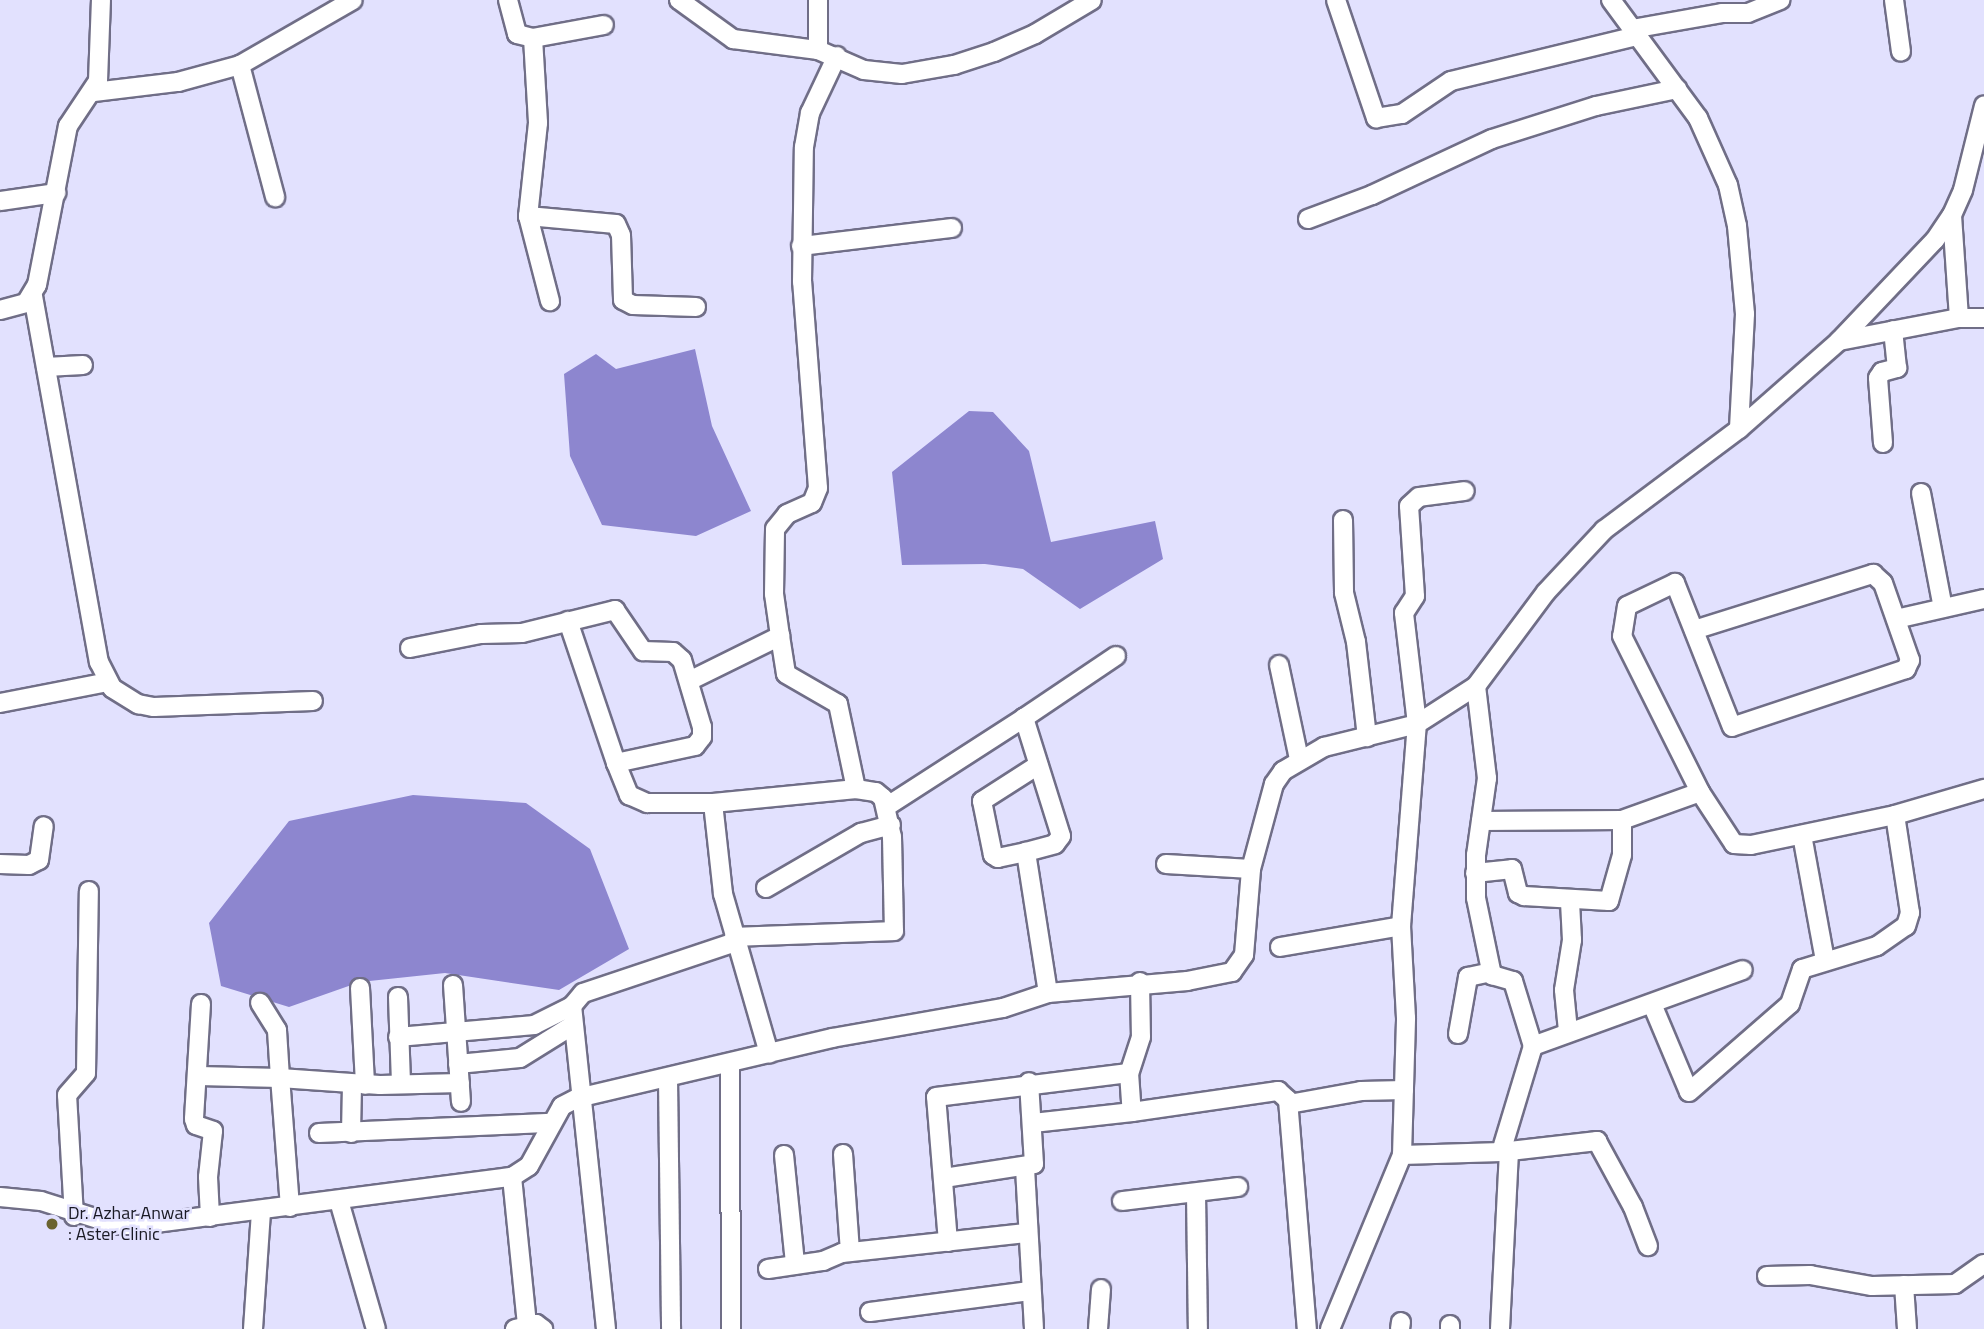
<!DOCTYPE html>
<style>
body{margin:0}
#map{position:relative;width:1984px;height:1329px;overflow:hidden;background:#e2e1fe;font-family:"Titillium Web",sans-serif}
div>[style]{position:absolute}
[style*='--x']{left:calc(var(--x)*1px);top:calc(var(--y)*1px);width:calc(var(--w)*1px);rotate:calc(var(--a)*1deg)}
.water>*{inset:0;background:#8d86cf}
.roads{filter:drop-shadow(2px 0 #706e87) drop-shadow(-2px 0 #706e87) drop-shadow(0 2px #706e87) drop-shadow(0 -2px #706e87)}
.minor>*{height:18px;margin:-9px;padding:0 9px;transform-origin:9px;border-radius:9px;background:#fff}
.dots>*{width:19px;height:19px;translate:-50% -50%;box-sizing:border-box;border:4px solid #e2e1fe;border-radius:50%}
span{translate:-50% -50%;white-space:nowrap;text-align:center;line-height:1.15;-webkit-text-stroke:5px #e2e1fe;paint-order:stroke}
.poi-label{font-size:18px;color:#1a1a24}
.left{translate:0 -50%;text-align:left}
</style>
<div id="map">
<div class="water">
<div style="clip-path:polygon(695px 349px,712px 426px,751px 511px,696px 536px,602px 525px,570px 456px,564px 374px,596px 354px,616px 369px)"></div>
<div style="clip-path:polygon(969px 411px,993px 412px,1029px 451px,1051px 542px,1155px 521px,1163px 559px,1080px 609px,1023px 569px,985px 564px,902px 565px,892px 472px)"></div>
<div style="clip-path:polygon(413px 795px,526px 803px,590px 849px,629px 949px,559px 990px,445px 973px,360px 982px,289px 1007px,221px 986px,209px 923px,289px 821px)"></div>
</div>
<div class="roads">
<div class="minor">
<div style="--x:508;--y:0;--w:35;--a:75"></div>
<div style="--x:517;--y:34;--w:16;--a:14"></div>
<div style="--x:533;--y:38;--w:85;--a:86.6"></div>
<div style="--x:538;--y:123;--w:94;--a:96.1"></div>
<div style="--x:528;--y:216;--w:88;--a:5.2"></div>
<div style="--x:616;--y:224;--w:12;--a:66"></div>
<div style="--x:621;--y:235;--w:65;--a:88.2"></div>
<div style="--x:623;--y:300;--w:11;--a:27"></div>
<div style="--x:633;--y:305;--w:63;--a:1.8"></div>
<div style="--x:679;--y:0;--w:67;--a:35.8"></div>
<div style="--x:733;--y:39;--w:86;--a:7.4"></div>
<div style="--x:818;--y:50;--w:50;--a:23.5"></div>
<div style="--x:864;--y:70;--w:38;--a:6"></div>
<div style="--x:902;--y:74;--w:53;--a:-9.8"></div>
<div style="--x:954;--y:65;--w:42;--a:-18"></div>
<div style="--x:994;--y:52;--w:45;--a:-23.7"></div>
<div style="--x:1035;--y:34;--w:66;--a:-30.8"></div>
<div style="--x:818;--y:0;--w:50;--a:90"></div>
<div style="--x:1336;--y:0;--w:125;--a:71.3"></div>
<div style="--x:1376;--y:118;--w:26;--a:-9"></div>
<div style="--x:1402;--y:114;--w:59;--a:-34"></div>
<div style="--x:1451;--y:81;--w:191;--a:-13.6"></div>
<div style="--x:1611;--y:0;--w:147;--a:53.6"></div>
<div style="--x:1698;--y:118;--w:73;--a:65.9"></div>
<div style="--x:1728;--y:185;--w:42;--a:77.6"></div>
<div style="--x:1737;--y:226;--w:88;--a:84.8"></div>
<div style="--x:1745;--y:314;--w:115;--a:93"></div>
<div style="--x:1894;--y:0;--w:52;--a:82.3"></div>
<div style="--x:1632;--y:29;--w:91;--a:-10.1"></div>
<div style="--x:1722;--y:13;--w:26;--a:0"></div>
<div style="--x:1748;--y:13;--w:35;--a:-22"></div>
<div style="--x:533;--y:38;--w:72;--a:-10.4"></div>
<div style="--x:240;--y:65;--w:137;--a:75.1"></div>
<div style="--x:94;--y:92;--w:85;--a:-6.8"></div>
<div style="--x:178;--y:82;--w:64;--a:-15.3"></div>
<div style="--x:240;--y:65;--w:130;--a:-29.9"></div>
<div style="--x:0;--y:201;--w:57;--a:-8.1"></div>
<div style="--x:528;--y:216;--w:88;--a:75.5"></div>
<div style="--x:1308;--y:219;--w:68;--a:-20.6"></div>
<div style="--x:1372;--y:195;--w:132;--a:-25"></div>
<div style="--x:1492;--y:139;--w:109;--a:-17.6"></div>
<div style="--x:1596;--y:106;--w:83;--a:-11.9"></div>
<div style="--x:801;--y:246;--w:152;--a:-6.8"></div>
<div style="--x:33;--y:296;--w:372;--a:79.8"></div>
<div style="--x:99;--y:662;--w:29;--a:63"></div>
<div style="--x:112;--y:688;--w:31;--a:32"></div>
<div style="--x:138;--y:704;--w:16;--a:11"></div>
<div style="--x:154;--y:707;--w:159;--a:-2.2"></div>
<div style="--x:0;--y:310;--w:27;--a:-15"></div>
<div style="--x:26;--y:303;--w:21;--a:-59"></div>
<div style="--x:37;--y:285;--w:162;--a:-79"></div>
<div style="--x:68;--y:126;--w:54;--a:-56.3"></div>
<div style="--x:98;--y:81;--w:81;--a:-87.9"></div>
<div style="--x:1959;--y:318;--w:25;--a:0"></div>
<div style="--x:1839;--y:341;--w:139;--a:-46.5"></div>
<div style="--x:1935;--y:240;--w:30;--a:-56"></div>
<div style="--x:46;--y:367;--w:37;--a:-3"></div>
<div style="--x:1883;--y:443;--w:65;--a:-94.4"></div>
<div style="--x:1878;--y:378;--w:7;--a:-56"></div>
<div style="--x:1882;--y:372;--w:16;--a:-15"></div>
<div style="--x:1897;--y:368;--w:38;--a:-96"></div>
<div style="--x:1921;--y:493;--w:117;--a:79.2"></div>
<div style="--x:1343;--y:520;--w:73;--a:89.2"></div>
<div style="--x:1344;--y:593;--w:50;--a:76.2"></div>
<div style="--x:1356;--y:642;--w:96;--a:83.4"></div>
<div style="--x:1896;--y:619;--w:90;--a:-12.8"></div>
<div style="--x:568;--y:621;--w:150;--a:71.3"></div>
<div style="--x:1694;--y:630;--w:188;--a:-17.4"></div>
<div style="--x:1873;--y:574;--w:13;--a:42"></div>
<div style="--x:1883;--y:583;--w:82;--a:70.7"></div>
<div style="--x:1910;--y:660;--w:10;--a:114"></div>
<div style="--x:1906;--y:669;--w:183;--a:161.6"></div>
<div style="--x:1732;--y:727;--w:155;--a:-111.6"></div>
<div style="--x:1675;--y:583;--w:53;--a:154.4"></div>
<div style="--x:1627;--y:606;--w:30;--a:99"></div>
<div style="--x:1622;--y:636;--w:174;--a:63.4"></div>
<div style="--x:1700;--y:792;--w:62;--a:56.8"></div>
<div style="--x:1734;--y:844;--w:17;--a:3"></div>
<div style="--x:1751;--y:845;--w:147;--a:-11.8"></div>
<div style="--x:1895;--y:815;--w:93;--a:-16.3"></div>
<div style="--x:780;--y:636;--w:42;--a:-98.1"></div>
<div style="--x:774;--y:594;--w:65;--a:-89.1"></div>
<div style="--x:775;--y:529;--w:19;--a:-51"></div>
<div style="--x:787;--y:514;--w:27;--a:-24"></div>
<div style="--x:812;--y:503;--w:16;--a:-68"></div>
<div style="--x:818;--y:488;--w:207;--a:-94.4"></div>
<div style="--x:802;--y:282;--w:135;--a:-89.2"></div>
<div style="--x:804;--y:147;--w:35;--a:-80"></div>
<div style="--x:810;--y:113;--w:63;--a:-64.7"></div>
<div style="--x:410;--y:648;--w:72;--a:-11.2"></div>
<div style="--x:481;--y:634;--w:41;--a:-1.4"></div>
<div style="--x:522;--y:633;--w:96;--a:-13.9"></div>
<div style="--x:615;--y:610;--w:50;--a:55.7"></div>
<div style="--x:643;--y:651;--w:30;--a:2"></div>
<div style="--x:673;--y:652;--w:12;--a:42"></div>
<div style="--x:682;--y:660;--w:70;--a:73.4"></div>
<div style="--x:702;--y:727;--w:10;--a:90"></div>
<div style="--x:702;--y:737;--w:11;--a:128"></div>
<div style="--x:695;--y:746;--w:81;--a:167.9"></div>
<div style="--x:616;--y:763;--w:35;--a:68"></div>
<div style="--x:629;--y:795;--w:20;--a:24"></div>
<div style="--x:647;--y:803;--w:66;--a:0"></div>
<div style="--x:713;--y:803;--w:144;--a:-5.6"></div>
<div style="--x:856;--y:789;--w:20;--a:9"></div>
<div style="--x:876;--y:792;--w:9;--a:41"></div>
<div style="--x:883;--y:798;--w:40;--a:77"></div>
<div style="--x:892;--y:837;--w:94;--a:88.8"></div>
<div style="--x:894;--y:931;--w:160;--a:177.9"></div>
<div style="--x:1279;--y:665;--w:96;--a:78"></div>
<div style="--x:689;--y:681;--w:102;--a:-26.3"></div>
<div style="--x:780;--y:636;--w:38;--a:81"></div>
<div style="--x:786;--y:674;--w:60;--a:30"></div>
<div style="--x:838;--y:704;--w:87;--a:78"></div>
<div style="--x:1476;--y:686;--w:93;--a:83.2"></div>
<div style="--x:1487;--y:778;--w:78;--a:98.1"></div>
<div style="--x:1476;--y:855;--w:43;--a:90"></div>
<div style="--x:1476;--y:898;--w:79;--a:78.3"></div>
<div style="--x:1492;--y:975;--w:22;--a:16"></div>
<div style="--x:1513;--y:981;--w:68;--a:72.9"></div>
<div style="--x:0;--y:703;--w:110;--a:-11"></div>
<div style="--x:713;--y:803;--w:92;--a:83.7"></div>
<div style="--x:723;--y:894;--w:166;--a:73.9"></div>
<div style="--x:889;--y:805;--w:161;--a:-32.8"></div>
<div style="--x:1481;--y:821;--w:141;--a:-0.4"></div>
<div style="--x:1622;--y:820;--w:83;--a:-19.7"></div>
<div style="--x:1802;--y:835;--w:127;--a:79.6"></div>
<div style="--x:1026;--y:852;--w:29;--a:168"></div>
<div style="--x:998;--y:858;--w:6;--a:-149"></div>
<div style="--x:993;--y:855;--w:55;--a:-101.5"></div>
<div style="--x:982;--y:801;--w:67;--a:-32.7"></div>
<div style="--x:0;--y:864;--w:29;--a:2"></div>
<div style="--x:29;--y:865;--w:11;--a:-27"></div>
<div style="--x:39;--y:860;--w:34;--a:-82"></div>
<div style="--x:1166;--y:864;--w:85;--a:3.4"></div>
<div style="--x:1475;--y:873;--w:37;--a:-6"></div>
<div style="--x:1512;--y:869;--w:25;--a:76"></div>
<div style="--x:1518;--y:893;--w:7;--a:27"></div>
<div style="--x:1524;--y:896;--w:85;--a:3.4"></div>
<div style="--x:1609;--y:901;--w:48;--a:-74.2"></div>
<div style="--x:1622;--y:855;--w:35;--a:-90"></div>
<div style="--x:766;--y:888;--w:110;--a:-30.1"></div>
<div style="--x:861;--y:833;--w:31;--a:-15"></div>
<div style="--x:1280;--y:947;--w:123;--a:-9.8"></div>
<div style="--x:1140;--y:982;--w:55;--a:89"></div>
<div style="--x:1141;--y:1037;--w:38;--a:108"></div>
<div style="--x:1129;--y:1073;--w:39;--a:86"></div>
<div style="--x:1132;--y:1112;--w:148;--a:-8.2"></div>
<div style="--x:1278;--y:1091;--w:13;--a:42"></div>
<div style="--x:1288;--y:1100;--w:230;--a:85.3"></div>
<div style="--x:453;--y:985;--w:117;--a:86.1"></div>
<div style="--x:360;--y:988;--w:97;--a:87"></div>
<div style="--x:1048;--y:993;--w:143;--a:-98.9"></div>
<div style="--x:1026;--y:852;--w:30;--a:-15"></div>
<div style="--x:1055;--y:844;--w:10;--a:-53"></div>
<div style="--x:1061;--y:836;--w:124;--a:-107.4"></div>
<div style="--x:1024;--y:718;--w:111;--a:-34"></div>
<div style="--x:398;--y:997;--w:87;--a:88"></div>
<div style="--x:201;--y:1004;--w:115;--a:93.5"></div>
<div style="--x:194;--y:1119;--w:6;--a:72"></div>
<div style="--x:196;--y:1125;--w:18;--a:19"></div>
<div style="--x:213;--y:1131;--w:46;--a:96.2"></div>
<div style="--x:208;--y:1177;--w:40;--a:87.1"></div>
<div style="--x:1652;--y:1004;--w:95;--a:67.2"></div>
<div style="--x:1689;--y:1092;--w:134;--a:-41.1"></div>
<div style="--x:1790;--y:1004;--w:37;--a:-71"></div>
<div style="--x:1802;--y:969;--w:78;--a:-17"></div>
<div style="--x:1877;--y:946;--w:35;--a:-35"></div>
<div style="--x:1906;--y:926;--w:14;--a:-73"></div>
<div style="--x:1910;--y:913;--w:99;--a:-98.7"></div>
<div style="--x:1568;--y:1031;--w:41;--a:-95.6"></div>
<div style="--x:1564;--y:990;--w:51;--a:-80.9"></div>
<div style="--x:1572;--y:940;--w:39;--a:-93"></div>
<div style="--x:1458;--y:1034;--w:58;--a:-80"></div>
<div style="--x:1468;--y:977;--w:24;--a:-12"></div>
<div style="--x:398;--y:1037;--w:137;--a:-5"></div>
<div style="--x:534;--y:1025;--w:42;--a:-26.6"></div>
<div style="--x:730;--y:1063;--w:266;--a:89.8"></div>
<div style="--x:458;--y:1064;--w:62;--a:-5.5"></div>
<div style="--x:520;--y:1058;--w:62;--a:-31.9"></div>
<div style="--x:199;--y:1076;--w:81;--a:1.4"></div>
<div style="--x:280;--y:1078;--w:48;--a:-93.6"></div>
<div style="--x:277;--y:1030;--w:32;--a:-122"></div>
<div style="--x:668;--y:1078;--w:251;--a:89.3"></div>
<div style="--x:1288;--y:1100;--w:4;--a:76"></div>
<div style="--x:1289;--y:1104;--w:73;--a:-10.2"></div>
<div style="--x:1361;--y:1091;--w:43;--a:-1.3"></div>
<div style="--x:1033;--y:1123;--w:100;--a:-6.3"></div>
<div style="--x:319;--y:1133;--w:233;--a:-2.5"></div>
<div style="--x:351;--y:1133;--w:49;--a:-88.8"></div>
<div style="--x:1501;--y:1152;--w:97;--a:-6.5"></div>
<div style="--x:1597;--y:1141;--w:75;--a:61.4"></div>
<div style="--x:1633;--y:1207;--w:42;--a:69"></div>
<div style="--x:843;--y:1154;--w:98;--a:85.9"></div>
<div style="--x:784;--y:1155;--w:110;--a:84.2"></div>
<div style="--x:1402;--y:1155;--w:99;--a:-1.7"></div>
<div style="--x:1501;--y:1152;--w:111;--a:-73.2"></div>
<div style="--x:1533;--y:1046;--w:223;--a:-19.9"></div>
<div style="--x:1025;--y:1168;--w:161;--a:86.8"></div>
<div style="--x:512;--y:1177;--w:149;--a:84.2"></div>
<div style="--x:944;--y:1178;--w:91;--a:-8.8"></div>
<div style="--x:1034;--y:1164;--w:82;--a:-93.5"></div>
<div style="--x:1196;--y:1193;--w:136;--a:89.2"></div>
<div style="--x:0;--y:1197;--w:41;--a:5.6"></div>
<div style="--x:41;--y:1201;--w:80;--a:17.5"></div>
<div style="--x:117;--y:1225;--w:23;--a:0"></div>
<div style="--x:140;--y:1225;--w:375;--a:-7.4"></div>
<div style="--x:512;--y:1177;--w:20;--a:-33"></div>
<div style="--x:529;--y:1166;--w:68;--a:-61.2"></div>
<div style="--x:562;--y:1106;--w:18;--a:-27"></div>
<div style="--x:578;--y:1098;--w:261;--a:-13.3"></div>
<div style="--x:832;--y:1038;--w:174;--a:-10"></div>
<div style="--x:1003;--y:1008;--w:47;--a:-18.4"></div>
<div style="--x:1048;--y:993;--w:140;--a:-4.9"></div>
<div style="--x:1187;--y:981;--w:46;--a:-11.3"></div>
<div style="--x:1232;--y:972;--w:21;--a:-55"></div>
<div style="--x:1244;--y:955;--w:86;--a:-85.3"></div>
<div style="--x:1251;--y:869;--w:88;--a:-74.9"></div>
<div style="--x:1274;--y:784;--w:16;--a:-55"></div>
<div style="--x:1283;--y:771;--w:48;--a:-30.3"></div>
<div style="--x:1324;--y:747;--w:96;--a:-13.9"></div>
<div style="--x:1417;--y:724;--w:112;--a:-96.7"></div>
<div style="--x:1404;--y:613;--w:20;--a:-57"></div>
<div style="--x:1415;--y:596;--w:90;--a:-93.8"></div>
<div style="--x:1409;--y:506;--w:13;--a:-42"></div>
<div style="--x:1419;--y:497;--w:46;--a:-7.4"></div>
<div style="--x:339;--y:1201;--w:133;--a:73.9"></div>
<div style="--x:1122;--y:1201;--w:117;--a:-6.9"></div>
<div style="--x:290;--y:1207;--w:129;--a:-94.4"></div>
<div style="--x:280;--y:1078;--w:100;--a:4"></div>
<div style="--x:380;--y:1085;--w:80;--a:-1.4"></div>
<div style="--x:74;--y:1216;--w:121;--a:-93.3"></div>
<div style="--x:67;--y:1095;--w:29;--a:-49"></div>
<div style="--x:86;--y:1073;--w:182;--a:-89.1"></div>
<div style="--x:948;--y:1242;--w:145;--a:-94.7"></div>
<div style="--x:936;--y:1097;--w:194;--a:-7.1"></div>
<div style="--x:768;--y:1269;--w:56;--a:-8.3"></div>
<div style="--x:823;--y:1261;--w:21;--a:-23"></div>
<div style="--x:842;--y:1253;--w:185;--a:-6.2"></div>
<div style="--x:1767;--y:1276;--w:43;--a:-1.3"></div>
<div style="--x:1810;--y:1275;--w:63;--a:10.1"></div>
<div style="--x:1872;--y:1286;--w:83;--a:-1.4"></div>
<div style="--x:1955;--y:1284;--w:35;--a:-35"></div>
<div style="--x:1904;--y:1285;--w:44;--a:86.1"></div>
<div style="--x:870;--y:1312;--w:161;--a:-7.5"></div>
<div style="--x:253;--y:1329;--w:118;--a:-86.1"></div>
<div style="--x:515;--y:1329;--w:22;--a:-13"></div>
<div style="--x:536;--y:1324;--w:9;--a:36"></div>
<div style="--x:606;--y:1329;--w:325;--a:-96"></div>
<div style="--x:572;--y:1006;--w:17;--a:-50"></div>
<div style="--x:583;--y:993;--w:160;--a:-18.5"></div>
<div style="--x:1098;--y:1329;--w:40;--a:-85.7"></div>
<div style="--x:1330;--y:1329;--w:188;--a:-67.5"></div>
<div style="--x:1402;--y:1155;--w:137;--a:-88.3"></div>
<div style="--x:1406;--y:1018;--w:92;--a:-93.1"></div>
<div style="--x:1401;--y:926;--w:203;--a:-85.5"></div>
<div style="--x:1417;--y:724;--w:70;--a:-32.8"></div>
<div style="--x:1476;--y:686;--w:117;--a:-53.3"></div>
<div style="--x:1546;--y:592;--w:85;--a:-46.9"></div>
<div style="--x:1604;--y:530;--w:169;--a:-36.8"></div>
<div style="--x:1739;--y:429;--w:133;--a:-41.3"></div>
<div style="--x:1839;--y:341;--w:122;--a:-10.9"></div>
<div style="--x:1959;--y:318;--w:103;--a:-93.9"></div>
<div style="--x:1952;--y:215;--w:27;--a:-66"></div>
<div style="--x:1963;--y:190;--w:87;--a:-76"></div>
<div style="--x:1400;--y:1329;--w:7;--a:-82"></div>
<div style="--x:1450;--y:1329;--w:4;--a:-90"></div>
<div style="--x:1500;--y:1329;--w:178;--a:-87.1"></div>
</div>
</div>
<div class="dots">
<div style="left:52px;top:1224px;background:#6a6330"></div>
</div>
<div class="poi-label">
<span class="left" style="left:68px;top:1224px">Dr. Azhar Anwar<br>: Aster Clinic</span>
</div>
</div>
